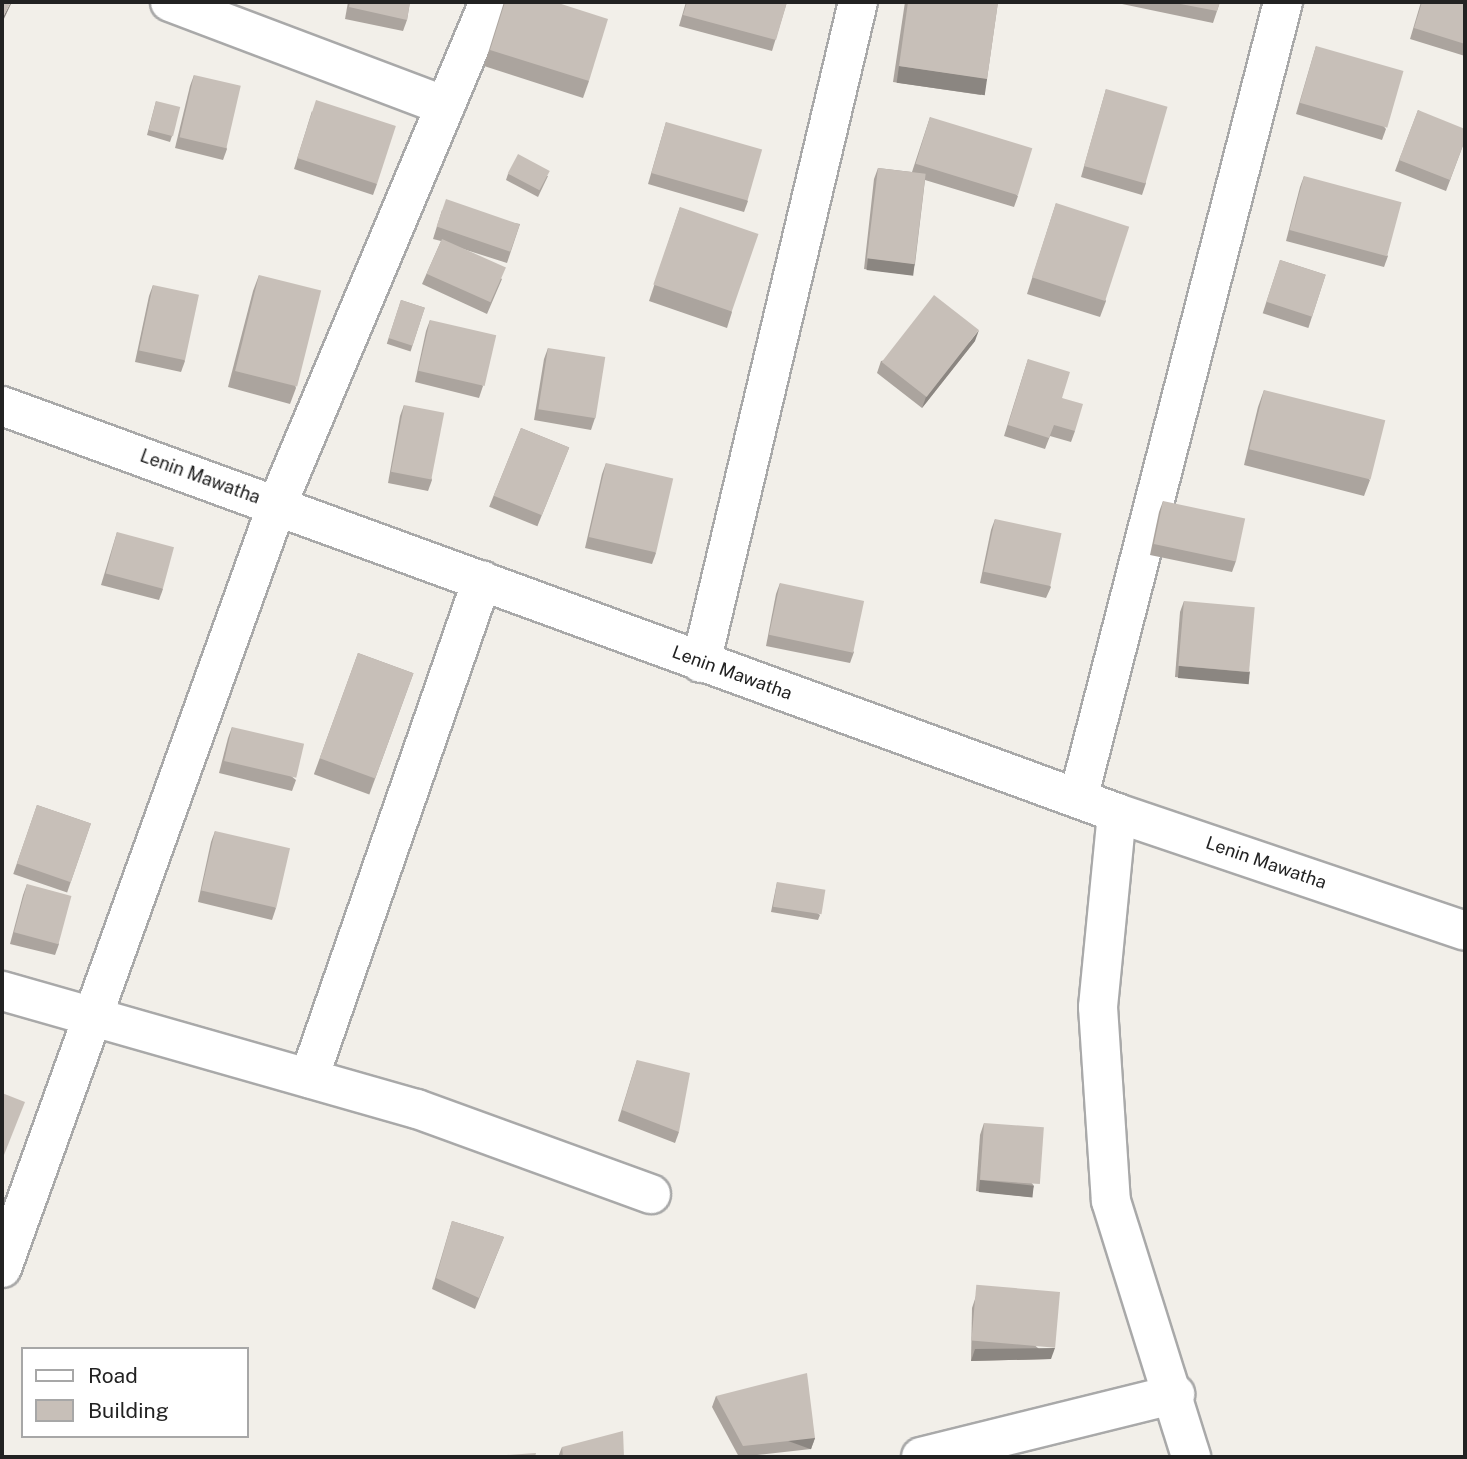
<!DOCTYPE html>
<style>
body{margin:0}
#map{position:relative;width:1467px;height:1459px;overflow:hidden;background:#f2efe9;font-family:"Public Sans",sans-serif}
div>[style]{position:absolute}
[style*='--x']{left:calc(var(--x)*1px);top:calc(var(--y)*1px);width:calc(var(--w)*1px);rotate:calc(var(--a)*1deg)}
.roads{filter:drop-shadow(2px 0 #a9a9a9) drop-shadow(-2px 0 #a9a9a9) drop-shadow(0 2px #a9a9a9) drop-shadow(0 -2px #a9a9a9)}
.minor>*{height:38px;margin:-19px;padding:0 19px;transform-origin:19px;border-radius:19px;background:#fff}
.wall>*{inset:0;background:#aba49e;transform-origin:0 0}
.shaded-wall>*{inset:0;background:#8b8681;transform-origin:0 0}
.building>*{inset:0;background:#c7bfb8;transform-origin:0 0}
span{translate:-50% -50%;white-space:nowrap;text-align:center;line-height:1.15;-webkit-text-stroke:5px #fff;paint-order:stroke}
.street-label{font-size:18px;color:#222}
.frame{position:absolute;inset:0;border:4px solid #222;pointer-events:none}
.legend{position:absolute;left:21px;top:1347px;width:228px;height:91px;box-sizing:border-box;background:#fff;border:2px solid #a7a7a7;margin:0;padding:9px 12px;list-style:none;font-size:21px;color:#222}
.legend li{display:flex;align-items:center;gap:14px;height:35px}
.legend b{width:35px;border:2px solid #a7a7a7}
</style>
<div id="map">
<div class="roads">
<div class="minor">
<div style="--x:170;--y:2;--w:294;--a:20.7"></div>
<div style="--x:2;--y:406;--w:1187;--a:20.05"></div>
<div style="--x:1117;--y:813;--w:367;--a:18.7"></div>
<div style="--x:701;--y:663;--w:679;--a:-76.64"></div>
<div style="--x:1079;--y:795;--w:819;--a:-75.57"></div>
<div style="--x:1117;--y:813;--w:195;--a:95.6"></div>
<div style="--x:1098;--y:1007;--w:194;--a:86.2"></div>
<div style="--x:1111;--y:1201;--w:268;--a:72.6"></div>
<div style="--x:2;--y:991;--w:431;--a:15.9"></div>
<div style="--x:417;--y:1109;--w:249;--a:20"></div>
<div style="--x:309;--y:1078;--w:527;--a:-70.84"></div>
<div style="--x:2;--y:1268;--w:811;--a:-70.18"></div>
<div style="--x:277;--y:505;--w:546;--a:-67.15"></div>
<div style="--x:921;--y:1457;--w:262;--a:-13.9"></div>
</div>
</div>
<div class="wall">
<div style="clip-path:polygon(348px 2px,410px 2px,407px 20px,403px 31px,345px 19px)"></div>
<div style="clip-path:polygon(504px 2px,555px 2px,589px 81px,583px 98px,484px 66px)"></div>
<div style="clip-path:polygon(686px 2px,787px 2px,772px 51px,679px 26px)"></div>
<div style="clip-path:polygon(905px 2px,998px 2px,987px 79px,981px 95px,893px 82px)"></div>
<div style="clip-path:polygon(1123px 2px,1220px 2px,1213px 23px,1122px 4px)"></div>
<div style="clip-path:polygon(1421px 2px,1465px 2px,1465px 56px,1410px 39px)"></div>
<div style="clip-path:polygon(1316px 46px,1386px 129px,1382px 140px,1296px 114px)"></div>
<div style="clip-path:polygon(194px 75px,227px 149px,223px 160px,175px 148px,190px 86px)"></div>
<div style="clip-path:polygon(1106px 89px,1146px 183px,1142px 195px,1081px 177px)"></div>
<div style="clip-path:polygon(156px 101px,172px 136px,170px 142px,147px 135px)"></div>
<div style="clip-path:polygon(1418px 110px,1465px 140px,1446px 191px,1395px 171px)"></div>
<div style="clip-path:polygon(312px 111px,377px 184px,373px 195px,294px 169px)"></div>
<div style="clip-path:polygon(930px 117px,1018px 196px,1014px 207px,925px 180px,915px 264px,911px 275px,864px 269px,874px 179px,878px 168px,912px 172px)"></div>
<div style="clip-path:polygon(666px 122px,748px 201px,744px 212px,648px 184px)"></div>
<div style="clip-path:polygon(508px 174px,548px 176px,538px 197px,506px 180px)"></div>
<div style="clip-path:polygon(1304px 176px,1388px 256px,1384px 267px,1286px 241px,1300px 187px)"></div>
<div style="clip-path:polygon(1056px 203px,1106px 301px,1100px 317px,1027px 294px)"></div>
<div style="clip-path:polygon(680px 207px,732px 312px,727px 328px,649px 301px)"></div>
<div style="clip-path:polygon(442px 210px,520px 224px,507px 263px,460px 248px,502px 279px,487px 314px,422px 284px,441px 241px,433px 239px)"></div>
<div style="left:1280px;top:260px;width:48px;height:56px;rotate:18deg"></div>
<div style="clip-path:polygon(259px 275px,296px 388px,290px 404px,228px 387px,253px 291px)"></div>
<div style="clip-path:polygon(153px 285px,185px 361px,181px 372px,135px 362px,149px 296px)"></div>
<div style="left:401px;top:300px;width:25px;height:46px;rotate:18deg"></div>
<div style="clip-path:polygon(430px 320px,483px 386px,479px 398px,415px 382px,426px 331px)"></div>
<div style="clip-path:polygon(975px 341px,922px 408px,877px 373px,881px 361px)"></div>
<div style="clip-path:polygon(548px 348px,595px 418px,591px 430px,534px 420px,544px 359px)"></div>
<div style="clip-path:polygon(1028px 359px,1062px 398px,1075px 431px,1071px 442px,1050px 436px,1045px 449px,1004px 436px)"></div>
<div style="clip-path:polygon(1264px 390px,1370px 480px,1364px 496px,1244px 465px,1258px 407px)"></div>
<div style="clip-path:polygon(404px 405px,432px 480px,428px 491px,388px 483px,400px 416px)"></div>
<div style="left:521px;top:428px;width:52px;height:85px;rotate:22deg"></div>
<div style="clip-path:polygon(606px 463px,656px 553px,652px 564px,585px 548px,602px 474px)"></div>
<div style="clip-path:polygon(1163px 501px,1236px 561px,1232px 572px,1150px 555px,1159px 512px)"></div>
<div style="clip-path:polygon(995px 519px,1051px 587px,1046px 598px,980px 583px,991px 530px)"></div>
<div style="clip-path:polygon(117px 532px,163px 589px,159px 600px,101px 585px)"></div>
<div style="clip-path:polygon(780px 583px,854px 652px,850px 663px,766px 646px,776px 594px)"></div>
<div style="clip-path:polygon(1184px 601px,1250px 672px,1246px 683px,1175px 677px,1180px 612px)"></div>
<div style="left:358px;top:653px;width:59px;height:129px;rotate:20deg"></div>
<div style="clip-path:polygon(232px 727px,296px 780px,292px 791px,219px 773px,228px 738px)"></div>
<div style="left:37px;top:805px;width:57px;height:73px;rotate:19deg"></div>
<div style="clip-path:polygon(215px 831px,276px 908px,272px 920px,198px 902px,211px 842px)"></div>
<div style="clip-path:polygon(777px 882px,820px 915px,818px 920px,771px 912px)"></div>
<div style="clip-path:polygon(27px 884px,59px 944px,55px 955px,10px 944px,23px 895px)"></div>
<div style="clip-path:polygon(637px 1060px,679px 1132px,675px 1143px,618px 1121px)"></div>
<div style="clip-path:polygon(984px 1123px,1034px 1186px,1030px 1197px,976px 1191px,980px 1135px)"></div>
<div style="clip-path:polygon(452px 1221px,504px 1237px,475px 1309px,432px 1289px)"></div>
<div style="clip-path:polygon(976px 1296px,1051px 1359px,971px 1361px,972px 1308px)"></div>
<div style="clip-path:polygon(716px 1396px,815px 1438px,811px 1449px,739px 1457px,712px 1407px)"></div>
<div style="clip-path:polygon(562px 1447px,624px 1457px,558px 1457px)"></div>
</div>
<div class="shaded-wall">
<div style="clip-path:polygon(11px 2px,12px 2px,10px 6px,2px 23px,2px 19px)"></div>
<div style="left:899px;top:66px;width:89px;height:17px;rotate:8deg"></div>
<div style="left:868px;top:258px;width:47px;height:12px;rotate:7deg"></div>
<div style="clip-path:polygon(979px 330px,975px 341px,922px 408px,926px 397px)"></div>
<div style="left:1179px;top:666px;width:71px;height:12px;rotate:5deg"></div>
<div style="left:980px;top:1180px;width:54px;height:12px;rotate:6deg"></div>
<div style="clip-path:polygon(1055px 1348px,1051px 1359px,971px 1361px,975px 1349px)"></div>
<div style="left:815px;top:1438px;width:12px;height:72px;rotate:110deg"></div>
</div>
<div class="building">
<div style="clip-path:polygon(2px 2px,11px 2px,2px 19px)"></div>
<div style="clip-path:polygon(350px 2px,410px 2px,407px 20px,349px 7px)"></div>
<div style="clip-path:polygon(505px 2px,555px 2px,608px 19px,589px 81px,490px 50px)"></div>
<div style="clip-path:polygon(687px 2px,787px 2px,776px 40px,683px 15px)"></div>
<div style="clip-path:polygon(908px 2px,998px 2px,987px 79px,899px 66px)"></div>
<div style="clip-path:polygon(1170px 2px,1220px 2px,1217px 11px)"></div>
<div style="clip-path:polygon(1422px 2px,1465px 2px,1465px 44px,1414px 28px)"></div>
<div style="left:1316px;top:46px;width:91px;height:59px;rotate:16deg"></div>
<div style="left:194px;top:75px;width:48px;height:64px;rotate:13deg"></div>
<div style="left:1106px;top:89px;width:64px;height:80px;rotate:16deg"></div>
<div style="left:316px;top:100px;width:84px;height:61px;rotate:18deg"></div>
<div style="left:156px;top:101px;width:25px;height:30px;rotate:14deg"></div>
<div style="clip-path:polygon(1418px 110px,1465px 129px,1465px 140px,1450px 180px,1399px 160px)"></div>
<div style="left:930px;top:117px;width:107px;height:49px;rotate:17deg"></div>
<div style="left:666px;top:122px;width:100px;height:53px;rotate:16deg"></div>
<div style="left:518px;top:154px;width:36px;height:22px;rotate:28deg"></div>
<div style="left:878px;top:168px;width:48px;height:91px;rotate:7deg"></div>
<div style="left:1304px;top:176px;width:101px;height:56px;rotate:15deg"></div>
<div style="left:446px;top:199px;width:78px;height:29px;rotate:19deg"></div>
<div style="left:1056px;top:203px;width:77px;height:78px;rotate:18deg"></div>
<div style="left:680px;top:207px;width:83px;height:82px;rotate:19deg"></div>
<div style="left:442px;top:239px;width:70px;height:38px;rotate:24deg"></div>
<div style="left:1280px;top:260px;width:48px;height:44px;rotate:18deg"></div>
<div style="left:259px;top:275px;width:64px;height:99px;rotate:14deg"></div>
<div style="left:153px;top:285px;width:47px;height:67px;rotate:12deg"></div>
<div style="left:934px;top:295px;width:57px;height:85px;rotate:38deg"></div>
<div style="left:401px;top:300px;width:25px;height:40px;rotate:18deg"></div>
<div style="left:430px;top:320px;width:68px;height:52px;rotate:13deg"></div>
<div style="left:548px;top:348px;width:58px;height:62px;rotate:9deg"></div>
<div style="clip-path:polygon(1028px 359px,1070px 372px,1062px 398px,1083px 404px,1075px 431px,1054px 425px,1049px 438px,1008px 425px)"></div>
<div style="left:1264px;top:390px;width:125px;height:61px;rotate:14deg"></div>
<div style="left:404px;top:405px;width:41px;height:68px;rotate:11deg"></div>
<div style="left:521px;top:428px;width:52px;height:73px;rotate:22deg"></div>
<div style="left:606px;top:463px;width:69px;height:76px;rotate:13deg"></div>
<div style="left:1163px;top:501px;width:84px;height:44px;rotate:12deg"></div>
<div style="left:995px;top:519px;width:68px;height:54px;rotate:12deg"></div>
<div style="left:117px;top:532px;width:59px;height:43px;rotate:15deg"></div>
<div style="left:780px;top:583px;width:86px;height:53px;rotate:12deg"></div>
<div style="left:1184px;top:601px;width:71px;height:65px;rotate:5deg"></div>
<div style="left:358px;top:653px;width:59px;height:112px;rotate:20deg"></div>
<div style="left:232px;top:727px;width:74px;height:35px;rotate:13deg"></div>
<div style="left:37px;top:805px;width:57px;height:62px;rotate:19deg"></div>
<div style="left:215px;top:831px;width:77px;height:61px;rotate:13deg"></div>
<div style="left:777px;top:882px;width:49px;height:25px;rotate:9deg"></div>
<div style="left:27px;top:884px;width:46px;height:50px;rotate:15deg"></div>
<div style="clip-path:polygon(637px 1060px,690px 1073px,679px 1132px,622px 1110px)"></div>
<div style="clip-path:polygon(2px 1093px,25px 1102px,2px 1160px)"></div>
<div style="left:984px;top:1123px;width:60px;height:57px;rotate:4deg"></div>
<div style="clip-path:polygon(452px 1221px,504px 1237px,479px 1298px,436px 1278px)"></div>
<div style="left:1060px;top:1292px;width:56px;height:84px;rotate:95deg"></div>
<div style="clip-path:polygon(807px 1373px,815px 1438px,743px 1446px,716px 1396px)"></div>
<div style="clip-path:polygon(623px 1431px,624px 1457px,563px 1457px,562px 1447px)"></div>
<div style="clip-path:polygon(536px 1453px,535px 1457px,480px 1457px)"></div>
</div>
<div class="street-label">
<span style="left:200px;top:477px;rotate:20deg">Lenin Mawatha</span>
<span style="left:732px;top:673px;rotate:20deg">Lenin Mawatha</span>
<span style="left:1266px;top:863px;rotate:19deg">Lenin Mawatha</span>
</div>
<div class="frame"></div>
<ul class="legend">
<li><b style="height:9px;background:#fff"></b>Road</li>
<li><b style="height:19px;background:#c7bfb8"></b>Building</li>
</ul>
</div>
